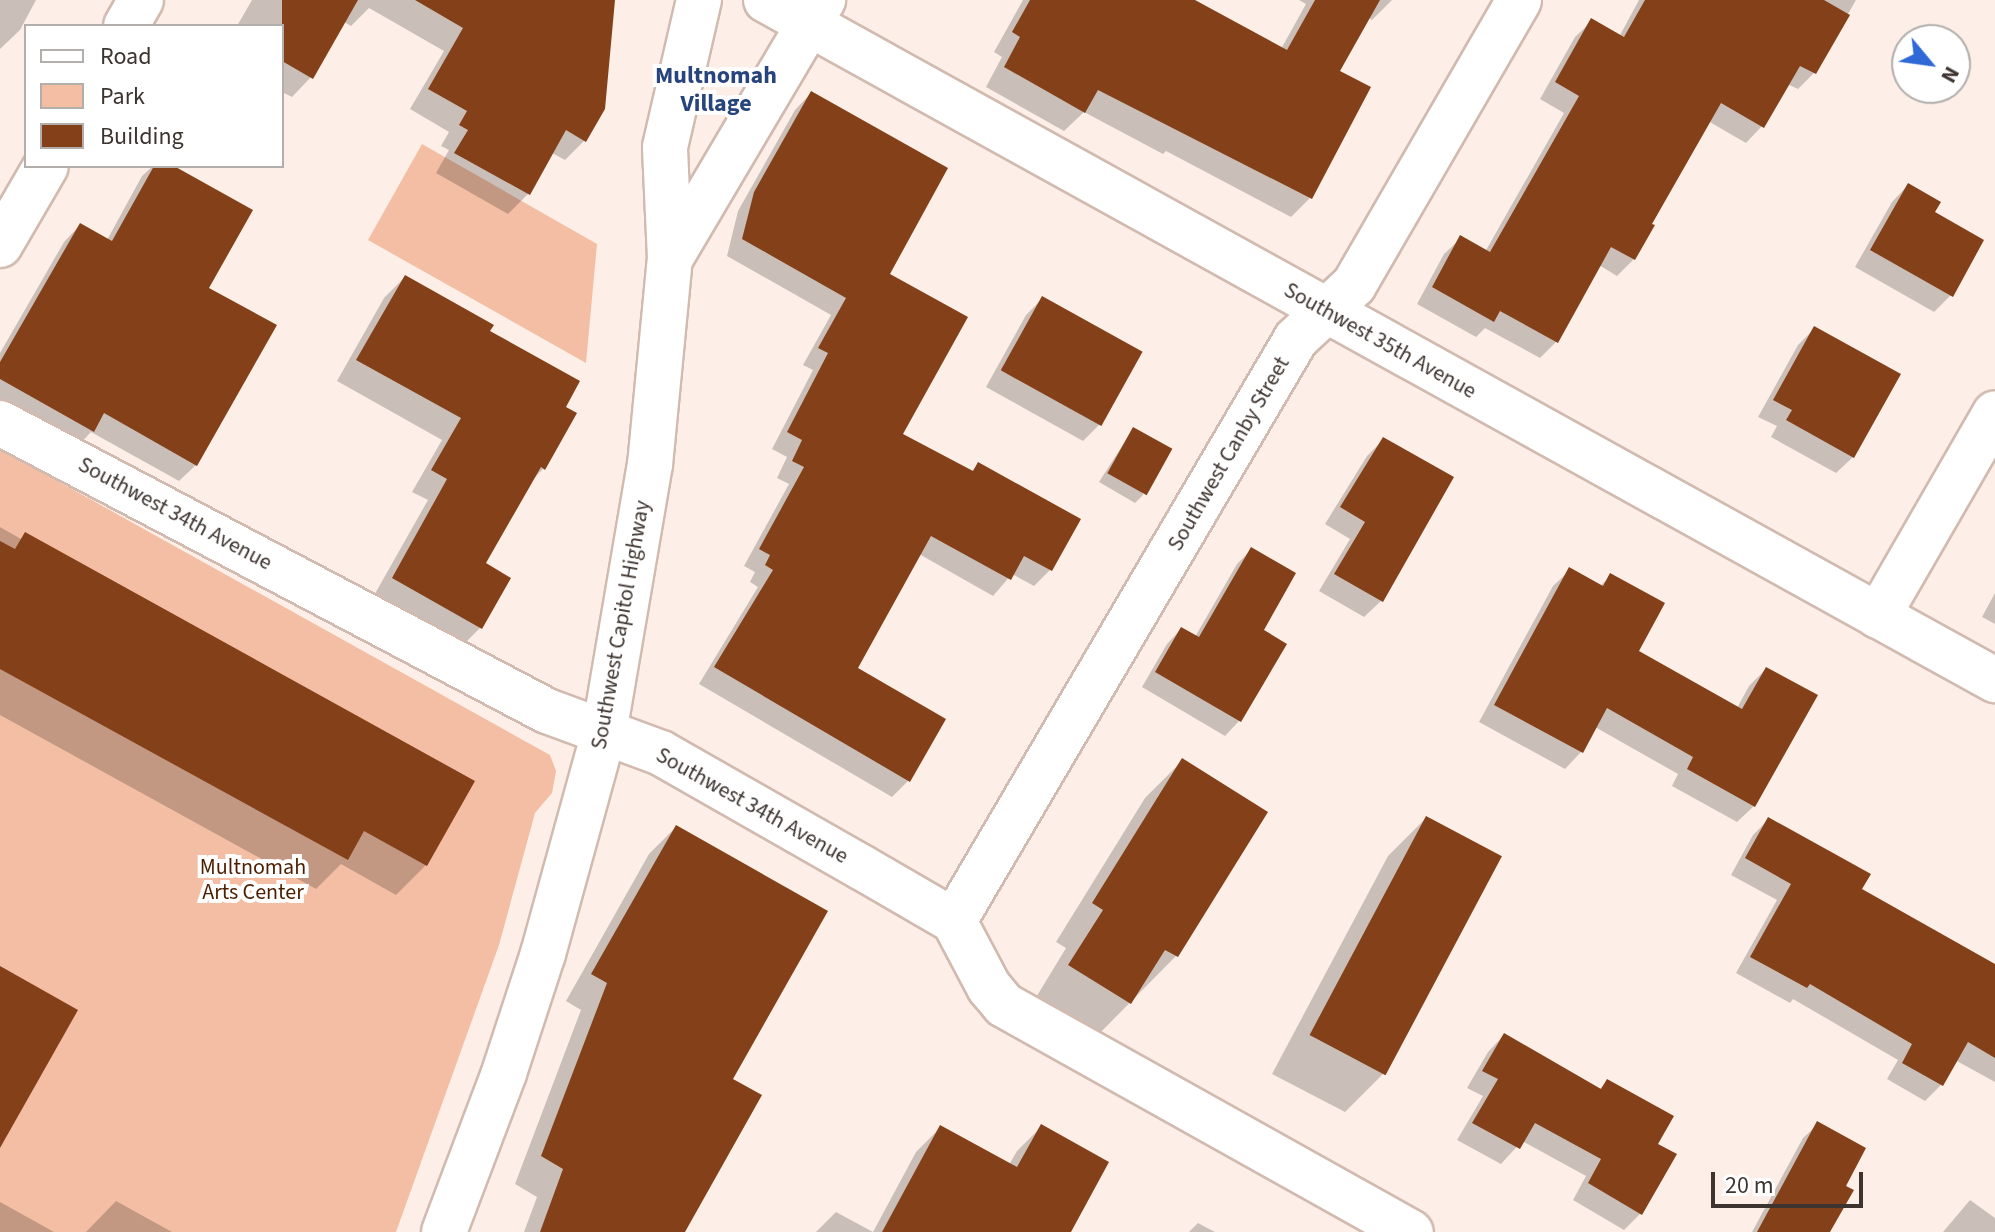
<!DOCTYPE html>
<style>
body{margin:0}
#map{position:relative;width:1995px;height:1232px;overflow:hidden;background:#fdefe7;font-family:"Source Sans 3",sans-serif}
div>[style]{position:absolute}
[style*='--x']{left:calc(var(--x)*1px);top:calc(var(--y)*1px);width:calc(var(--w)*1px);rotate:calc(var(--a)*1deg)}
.green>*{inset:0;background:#f3bea3}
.shadow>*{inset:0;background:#0003}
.building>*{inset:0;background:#844119;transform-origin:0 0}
.roads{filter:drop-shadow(2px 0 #d1baaf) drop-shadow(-2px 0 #d1baaf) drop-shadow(0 2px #d1baaf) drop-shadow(0 -2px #d1baaf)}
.minor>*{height:44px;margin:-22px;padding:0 22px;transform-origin:22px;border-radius:22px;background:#fff}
.tertiary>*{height:44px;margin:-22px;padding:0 22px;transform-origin:22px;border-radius:22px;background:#fff}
span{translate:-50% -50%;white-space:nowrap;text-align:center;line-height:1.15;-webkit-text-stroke:8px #fff;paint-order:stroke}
.street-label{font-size:22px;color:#3d342f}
.park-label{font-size:22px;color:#4d1f01}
.neighbourhood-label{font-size:24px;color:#27447c;font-weight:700}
.legend{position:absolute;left:24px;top:24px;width:260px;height:144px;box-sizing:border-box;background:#fff;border:2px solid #b1aeac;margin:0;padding:10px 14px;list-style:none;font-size:24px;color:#3d342f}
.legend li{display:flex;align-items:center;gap:16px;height:40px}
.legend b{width:40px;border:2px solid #b1aeac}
.north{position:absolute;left:1891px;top:24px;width:80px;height:80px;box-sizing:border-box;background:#fff;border:2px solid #b1aeac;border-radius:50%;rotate:119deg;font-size:22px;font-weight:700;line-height:32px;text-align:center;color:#3d342f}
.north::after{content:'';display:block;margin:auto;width:28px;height:36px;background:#2f69d7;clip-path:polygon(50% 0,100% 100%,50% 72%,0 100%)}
.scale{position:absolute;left:1711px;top:1172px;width:152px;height:36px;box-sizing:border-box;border:4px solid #3d342f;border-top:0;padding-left:10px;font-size:24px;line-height:28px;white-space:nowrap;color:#3d342f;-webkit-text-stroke:6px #fff;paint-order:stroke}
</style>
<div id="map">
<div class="green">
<div style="clip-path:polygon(422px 144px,597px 244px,586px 363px,368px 240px)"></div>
<div style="clip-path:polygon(0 449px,550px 755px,556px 771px,552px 793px,535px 813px,499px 945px,396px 1232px,0 1232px)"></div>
</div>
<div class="shadow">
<div style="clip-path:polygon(0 0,36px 0,20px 30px,0 49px)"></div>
<div style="clip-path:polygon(252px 0,613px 0,584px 141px,565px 160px,552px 153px,528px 194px,508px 214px,436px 173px,449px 150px,441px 146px,449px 132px,410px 109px,444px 51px,369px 8px,351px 26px,344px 22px,311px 77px,292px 97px,282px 92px,282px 26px,237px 26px)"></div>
<div style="clip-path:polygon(1023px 0,1191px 0,1281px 49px,1306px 4px,1299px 0,1392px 0,1372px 20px,1368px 17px,1338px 72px,1310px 198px,1291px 217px,1166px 151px,1163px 154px,1084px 112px,1064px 131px,986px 87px,1002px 57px,994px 52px)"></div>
<div style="clip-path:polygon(1639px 0,1856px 0,1814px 73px,1798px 89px,1787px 84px,1762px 126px,1746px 143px,1708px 121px,1649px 224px,1634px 259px,1617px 276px,1599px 265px,1556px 342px,1540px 358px,1485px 328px,1476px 337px,1417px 304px,1444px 254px,1461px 238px,1485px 252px,1564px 113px,1540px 99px,1575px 37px,1592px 21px,1619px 37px)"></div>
<div style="clip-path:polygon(811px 93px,887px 274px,900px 435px,971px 472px,978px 465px,1050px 570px,1034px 586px,1012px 574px,993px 596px,919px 554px,856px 669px,908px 781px,892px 797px,699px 684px,758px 587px,750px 582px,755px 572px,744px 566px,789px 484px,777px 478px,787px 457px,772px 449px,813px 370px,803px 365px,831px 315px,727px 256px,738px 211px,795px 110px)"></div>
<div style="clip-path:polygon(153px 166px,170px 166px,196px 465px,179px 481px,91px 432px,76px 448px,0 404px,0 353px,64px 242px,80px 225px,107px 240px,142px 176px)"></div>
<div style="clip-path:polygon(1908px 185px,1932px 213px,1951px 295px,1934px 312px,1855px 267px,1892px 202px)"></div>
<div style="clip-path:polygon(405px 277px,488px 331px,563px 407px,543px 469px,530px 482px,484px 564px,509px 578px,480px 628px,459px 649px,372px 599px,428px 500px,412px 492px,442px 440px,337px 381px,384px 298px)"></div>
<div style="clip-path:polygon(1042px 299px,1100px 424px,1083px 441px,986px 387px,1026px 315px)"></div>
<div style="clip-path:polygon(1814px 329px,1853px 457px,1836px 473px,1771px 437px,1777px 426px,1758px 417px,1798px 345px)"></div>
<div style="clip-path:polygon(1133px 429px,1143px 495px,1135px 503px,1099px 482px)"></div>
<div style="clip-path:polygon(1384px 439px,1381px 601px,1364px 617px,1319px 591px,1350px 539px,1325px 524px,1367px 456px)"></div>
<div style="clip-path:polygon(0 527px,21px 539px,426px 865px,396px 895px,341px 864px,316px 889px,0 715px)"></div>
<div style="clip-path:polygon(1251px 550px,1261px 631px,1284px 644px,1239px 721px,1225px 736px,1142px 687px,1167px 644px,1181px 629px,1195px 637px,1237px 564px)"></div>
<div style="clip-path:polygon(1570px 570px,1600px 586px,1611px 576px,1636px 651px,1737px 708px,1749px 686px,1766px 669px,1754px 806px,1737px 822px,1672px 786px,1678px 774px,1595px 727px,1581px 752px,1565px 769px,1479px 722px,1553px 586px)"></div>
<div style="clip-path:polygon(1995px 593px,1995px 624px,1982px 617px)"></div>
<div style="clip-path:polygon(1183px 760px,1265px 812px,1176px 956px,1092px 1041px,1032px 1004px,1066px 948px,1056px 942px,1145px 798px)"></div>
<div style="clip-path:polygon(1426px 818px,1383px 1074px,1345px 1112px,1272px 1074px,1388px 856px)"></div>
<div style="clip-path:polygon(1769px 819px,1859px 890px,1995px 979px,1995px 1082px,1955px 1060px,1941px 1085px,1925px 1101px,1887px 1079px,1898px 1060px,1793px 999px,1790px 1003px,1736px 973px,1777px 900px,1731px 875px,1753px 835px)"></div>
<div style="clip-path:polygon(676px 827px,730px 1079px,683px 1232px,524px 1232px,537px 1197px,515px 1184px,581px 1010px,566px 1001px,649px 854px)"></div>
<div style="clip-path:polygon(1504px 1035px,1599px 1090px,1607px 1081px,1656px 1145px,1641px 1213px,1624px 1230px,1573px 1200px,1586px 1176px,1522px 1141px,1501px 1164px,1457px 1140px,1483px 1096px,1467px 1088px,1488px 1052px)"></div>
<div style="clip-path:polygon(1818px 1124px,1844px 1186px,1828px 1232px,1752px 1232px,1803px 1138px)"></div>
<div style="clip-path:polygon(1041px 1127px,1068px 1232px,873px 1232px,916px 1152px,940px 1128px,1009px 1165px,1017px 1151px)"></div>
<div style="clip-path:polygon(1970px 1200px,1995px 1218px,1995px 1232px,1943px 1232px)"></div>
<div style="clip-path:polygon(116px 1201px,172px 1232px,86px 1232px)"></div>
<div style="clip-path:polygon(0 1202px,54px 1232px,0 1232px)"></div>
<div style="clip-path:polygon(836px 1212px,873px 1232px,816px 1232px)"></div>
<div style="clip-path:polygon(1198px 1223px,1215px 1232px,1189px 1232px)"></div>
</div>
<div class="building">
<div style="clip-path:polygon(282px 0,358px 0,313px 79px,282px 61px)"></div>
<div style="clip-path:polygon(415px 0,615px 0,605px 109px,586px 142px,566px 130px,530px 195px,454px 153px,468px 130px,459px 125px,467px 111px,428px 89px,463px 28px)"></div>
<div style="clip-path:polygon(1030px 0,1195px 0,1287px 50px,1315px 0,1380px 0,1340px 71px,1371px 87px,1312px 199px,1098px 90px,1085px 113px,1004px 67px,1020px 37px,1012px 32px)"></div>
<div style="clip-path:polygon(1645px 0,1824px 0,1850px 15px,1816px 74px,1800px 66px,1764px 128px,1721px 103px,1652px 224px,1655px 225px,1635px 260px,1611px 247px,1558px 343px,1500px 311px,1494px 322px,1432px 287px,1460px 235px,1490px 252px,1579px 96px,1555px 82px,1591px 18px,1624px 37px)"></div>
<div style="clip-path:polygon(811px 91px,948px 168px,890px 274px,968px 317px,903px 434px,973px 471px,978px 462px,1081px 519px,1052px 571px,1024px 556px,1011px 580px,931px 536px,858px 668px,946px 719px,910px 782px,714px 667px,773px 570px,765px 565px,770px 555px,759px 549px,804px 467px,792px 461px,802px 440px,787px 432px,828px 353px,818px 348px,846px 298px,742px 239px,754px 192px)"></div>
<div style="clip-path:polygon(154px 166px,174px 166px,253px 210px,209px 288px,277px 325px,197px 466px,104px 413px,94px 432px,0 379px,0 362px,80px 223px,112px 241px)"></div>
<div style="clip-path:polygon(1908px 183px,1941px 202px,1935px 212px,1984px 240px,1953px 297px,1870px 250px)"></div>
<div style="clip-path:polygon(405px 275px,494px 325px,490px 331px,580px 381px,566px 407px,577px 413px,545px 470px,541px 467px,486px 563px,511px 578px,482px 629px,392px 578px,447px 479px,431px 470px,461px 418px,356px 360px)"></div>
<div style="left:1042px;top:296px;width:115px;height:85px;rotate:29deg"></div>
<div style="clip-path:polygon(1814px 326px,1901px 374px,1854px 458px,1786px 420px,1792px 410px,1773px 400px)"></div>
<div style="left:1133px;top:427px;width:45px;height:53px;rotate:29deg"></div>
<div style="clip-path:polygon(1383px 437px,1454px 477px,1383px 602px,1334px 574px,1365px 522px,1340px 507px)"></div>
<div style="clip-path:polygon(25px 532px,475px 781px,427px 866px,364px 831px,348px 860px,0 669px,0 541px,15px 549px)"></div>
<div style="clip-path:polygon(1251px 547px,1296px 573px,1264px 630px,1287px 644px,1241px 722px,1155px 672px,1181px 627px,1199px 637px)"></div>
<div style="clip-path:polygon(1569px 567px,1603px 586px,1610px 573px,1665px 603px,1639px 651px,1742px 709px,1766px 667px,1818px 695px,1755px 807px,1687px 769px,1693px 757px,1607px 708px,1583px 753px,1494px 705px)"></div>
<div style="clip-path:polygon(1182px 758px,1268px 812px,1178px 957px,1165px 950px,1131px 1004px,1068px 965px,1103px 910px,1092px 903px)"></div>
<div style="left:1426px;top:816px;width:86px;height:248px;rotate:28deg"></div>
<div style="clip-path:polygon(1768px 817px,1871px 874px,1862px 889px,1995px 964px,1995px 1058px,1968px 1042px,1943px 1086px,1902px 1063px,1912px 1044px,1810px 984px,1807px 988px,1750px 957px,1791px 884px,1745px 858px)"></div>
<div style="clip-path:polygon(676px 825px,828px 911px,733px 1079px,762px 1095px,685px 1232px,540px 1232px,563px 1169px,541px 1156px,607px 983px,591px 974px)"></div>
<div style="clip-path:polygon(0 966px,78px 1010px,0 1148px)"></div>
<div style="clip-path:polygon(1504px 1033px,1601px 1089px,1607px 1079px,1674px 1116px,1658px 1144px,1677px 1154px,1642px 1215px,1588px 1183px,1601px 1159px,1535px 1123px,1520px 1149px,1472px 1123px,1498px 1079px,1482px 1071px)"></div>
<div style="clip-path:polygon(1817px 1121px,1866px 1148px,1846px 1186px,1854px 1190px,1830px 1232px,1757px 1232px)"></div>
<div style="clip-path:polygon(1041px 1124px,1109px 1162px,1071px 1232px,882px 1232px,940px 1125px,1017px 1167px)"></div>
</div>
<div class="roads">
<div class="minor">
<div style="--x:126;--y:26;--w:30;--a:-60"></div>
<div style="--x:0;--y:245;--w:91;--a:-59.8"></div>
<div style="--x:0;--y:423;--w:618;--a:27.77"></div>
<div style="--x:547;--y:711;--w:121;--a:20.2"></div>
<div style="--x:661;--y:753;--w:230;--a:29.7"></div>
<div style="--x:861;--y:867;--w:108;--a:30.1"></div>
<div style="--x:954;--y:921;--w:75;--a:62.1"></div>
<div style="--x:989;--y:987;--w:23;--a:50"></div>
<div style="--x:1004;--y:1005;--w:466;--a:29.2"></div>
<div style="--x:1878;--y:616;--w:234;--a:-60"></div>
<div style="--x:954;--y:921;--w:675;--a:-59.56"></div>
<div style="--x:1296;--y:339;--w:79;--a:-43"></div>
<div style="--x:1354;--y:285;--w:329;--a:-59.9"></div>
</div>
<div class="tertiary">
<div style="--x:766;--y:0;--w:1405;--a:28.96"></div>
<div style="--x:670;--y:259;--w:301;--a:-59.4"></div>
<div style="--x:444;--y:1232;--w:170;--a:-69.3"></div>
<div style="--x:504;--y:1073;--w:125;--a:-71.9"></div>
<div style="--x:543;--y:954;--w:229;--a:-74.6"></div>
<div style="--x:604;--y:733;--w:272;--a:-80.3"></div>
<div style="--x:650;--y:465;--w:207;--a:-84.5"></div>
<div style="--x:670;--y:259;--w:112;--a:-92.6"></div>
<div style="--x:665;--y:147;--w:151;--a:-77"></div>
</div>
</div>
<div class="street-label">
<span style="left:1380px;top:341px;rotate:29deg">Southwest 35th Avenue</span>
<span style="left:1229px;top:454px;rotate:-60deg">Southwest Canby Street</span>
<span style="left:175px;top:514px;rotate:28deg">Southwest 34th Avenue</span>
<span style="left:621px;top:625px;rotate:-80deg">Southwest Capitol Highway</span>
<span style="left:752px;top:806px;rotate:29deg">Southwest 34th Avenue</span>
</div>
<div class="park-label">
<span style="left:253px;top:880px">Multnomah<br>Arts Center</span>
</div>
<div class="neighbourhood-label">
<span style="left:716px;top:90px">Multnomah<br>Village</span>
</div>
<ul class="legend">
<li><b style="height:10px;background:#fff"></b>Road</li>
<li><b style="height:22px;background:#f3bea3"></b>Park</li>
<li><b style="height:22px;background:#844119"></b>Building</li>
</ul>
<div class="north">N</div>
<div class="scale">20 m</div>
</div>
